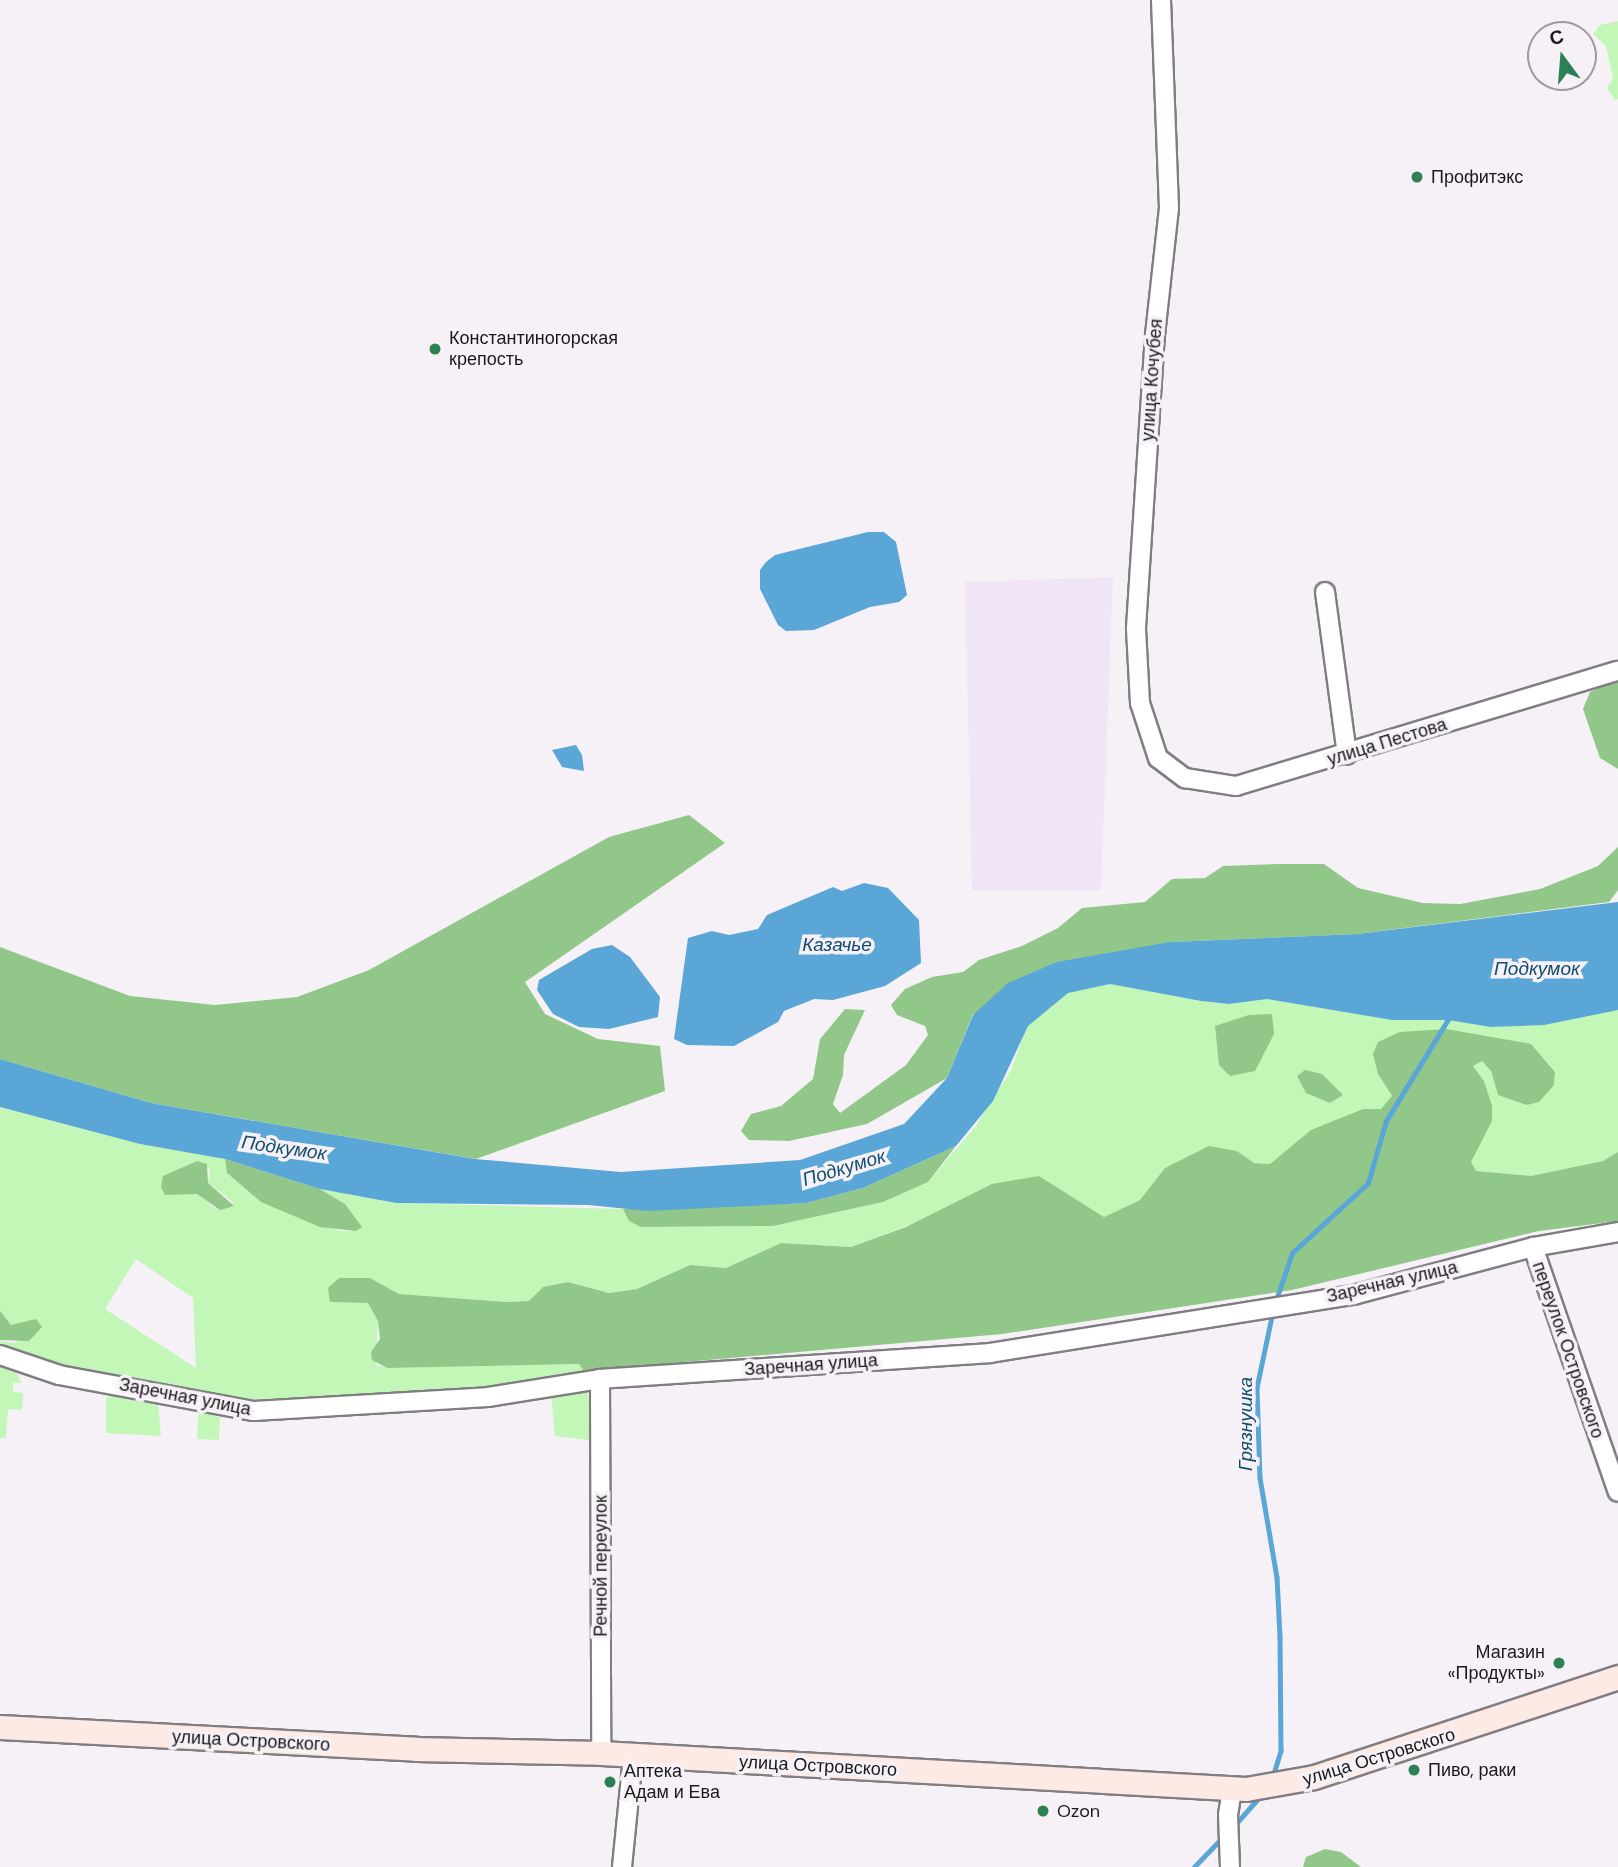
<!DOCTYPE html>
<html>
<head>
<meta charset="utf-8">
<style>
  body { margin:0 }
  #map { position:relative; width:1618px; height:1867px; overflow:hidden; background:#f6f1f7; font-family:"DM Sans",sans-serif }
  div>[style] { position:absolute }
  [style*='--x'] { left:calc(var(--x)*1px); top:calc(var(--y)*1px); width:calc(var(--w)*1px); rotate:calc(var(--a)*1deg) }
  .industrial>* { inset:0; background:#f1e4f7 }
  .green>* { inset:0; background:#c2f7b8 }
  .forest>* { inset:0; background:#91c788 }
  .water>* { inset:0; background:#5aa6d6 }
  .stream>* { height:4.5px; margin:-2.25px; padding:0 2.25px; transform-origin:2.25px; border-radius:2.25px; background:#5aa6d6 }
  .roads { filter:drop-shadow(2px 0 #817e83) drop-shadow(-2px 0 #817e83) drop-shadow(0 2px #817e83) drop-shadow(0 -2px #817e83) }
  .street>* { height:18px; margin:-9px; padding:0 9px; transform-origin:9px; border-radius:9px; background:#fff }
  .secondary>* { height:23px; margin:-11.5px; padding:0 11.5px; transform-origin:11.5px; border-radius:11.5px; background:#feeae4 }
  .dots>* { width:19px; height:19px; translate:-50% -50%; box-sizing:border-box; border:4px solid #f6f1f7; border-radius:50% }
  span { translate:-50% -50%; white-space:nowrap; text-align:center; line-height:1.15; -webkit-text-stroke:7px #f6f1f7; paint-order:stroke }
  .poi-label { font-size:18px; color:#1a191b }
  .left { translate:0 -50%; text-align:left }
  .right { translate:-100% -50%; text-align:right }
  .street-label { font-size:18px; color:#1a191b }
  .water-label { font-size:19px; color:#114d6e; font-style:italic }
  .north { position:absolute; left:1527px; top:21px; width:70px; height:70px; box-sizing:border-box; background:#f6f1f7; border:2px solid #9e9b9f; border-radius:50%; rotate:344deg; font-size:19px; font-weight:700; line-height:28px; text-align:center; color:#1a191b }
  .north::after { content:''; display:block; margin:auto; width:24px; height:32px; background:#2b8054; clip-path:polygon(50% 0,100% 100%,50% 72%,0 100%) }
</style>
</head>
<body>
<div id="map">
  <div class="industrial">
    <i style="clip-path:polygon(1113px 577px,1101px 890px,972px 890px,965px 582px)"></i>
  </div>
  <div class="green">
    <i style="clip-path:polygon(1618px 21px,1618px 99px,1615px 100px,1607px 88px,1613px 78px,1606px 46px,1593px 34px,1600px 25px)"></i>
    <i style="clip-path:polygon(evenodd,1110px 984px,1201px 1001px,1229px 1004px,1267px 999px,1392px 1020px,1448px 1020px,1491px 1027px,1618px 1010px,1618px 1152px,1603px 1161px,1531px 1176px,1476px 1171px,1470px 1163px,1492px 1121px,1484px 1081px,1473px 1066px,1482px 1061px,1491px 1071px,1498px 1095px,1554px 1085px,1555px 1072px,1531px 1044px,1378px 1074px,1392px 1097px,1381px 1110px,1363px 1109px,1312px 1130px,1270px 1164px,1254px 1163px,1237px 1151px,1165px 1168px,1140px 1200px,1104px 1217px,1039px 1176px,851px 1247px,781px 1243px,726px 1268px,690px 1265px,637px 1289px,609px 1293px,568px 1282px,543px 1287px,529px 1301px,506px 1302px,399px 1294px,370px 1278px,330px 1302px,368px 1303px,378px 1321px,376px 1365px,387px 1368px,579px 1364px,584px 1371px,485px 1389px,414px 1395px,219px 1400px,137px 1378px,80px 1374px,0 1350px,0 1341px,16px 1343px,31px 1321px,11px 1325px,0 1311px,0 1107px,140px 1144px,225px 1159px,227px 1173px,261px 1202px,340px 1231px,356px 1231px,345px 1204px,320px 1189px,396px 1203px,623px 1209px,629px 1221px,642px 1227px,773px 1226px,883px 1202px,928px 1182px,975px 1127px,1011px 1070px,1027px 1026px,1068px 993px,1110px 984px,1305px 1070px,1343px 1095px,1330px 1103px,1306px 1093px,1297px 1076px,1305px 1070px,1110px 984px,197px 1161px,210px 1169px,208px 1183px,233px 1202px,216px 1209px,197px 1194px,188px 1165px,197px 1161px,1110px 984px,136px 1259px,193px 1298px,196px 1368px,105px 1309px,136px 1259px)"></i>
    <i style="clip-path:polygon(0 1360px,15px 1370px,22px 1383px,13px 1383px,13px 1392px,23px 1393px,22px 1410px,8px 1409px,6px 1438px,0 1438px)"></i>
    <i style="clip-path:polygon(583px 1388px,591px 1399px,594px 1436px,589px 1440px,555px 1436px,551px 1394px)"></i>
    <i style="clip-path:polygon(119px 1393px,158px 1403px,161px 1436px,106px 1433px,106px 1398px)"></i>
    <i style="clip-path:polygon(206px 1412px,220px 1418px,219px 1440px,197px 1439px,198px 1415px)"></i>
  </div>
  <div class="forest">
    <i style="clip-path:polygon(1618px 680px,1618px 769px,1600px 758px,1583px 709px,1590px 692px)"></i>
    <i style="clip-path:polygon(689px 815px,725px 843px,525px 982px,545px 1014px,598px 1039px,660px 1046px,665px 1091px,476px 1159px,151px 1103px,0 1059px,0 947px,130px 996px,215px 1005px,297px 997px,369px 970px,609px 837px)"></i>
    <i style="clip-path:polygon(1618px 847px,1618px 890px,1609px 902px,1357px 934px,1170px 942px,973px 1014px,947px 1078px,867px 1124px,789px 1141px,749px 1140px,741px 1131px,751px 1114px,781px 1106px,813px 1079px,820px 1039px,845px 1009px,865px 1010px,844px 1055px,843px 1075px,833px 1104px,840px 1113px,906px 1065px,928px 1035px,925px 1026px,897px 1015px,891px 1005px,905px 989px,932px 977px,963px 972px,979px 960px,1022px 946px,1058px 928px,1082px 908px,1145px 902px,1172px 879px,1205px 878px,1223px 866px,1280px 864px,1324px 864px,1358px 888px,1423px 903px,1460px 904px,1540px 889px,1598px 866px)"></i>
    <i style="clip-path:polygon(1272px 1014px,1274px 1034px,1255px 1071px,1230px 1076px,1219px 1065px,1215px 1026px,1249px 1015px)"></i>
    <i style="clip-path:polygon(1446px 1029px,1531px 1044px,1555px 1072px,1554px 1085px,1539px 1102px,1527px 1105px,1498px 1095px,1491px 1071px,1482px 1061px,1473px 1066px,1484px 1081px,1492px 1106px,1492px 1121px,1471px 1162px,1476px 1171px,1531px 1176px,1603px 1161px,1618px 1152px,1618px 1221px,1539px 1231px,1292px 1290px,1002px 1334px,584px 1371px,579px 1364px,387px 1368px,372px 1360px,371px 1352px,380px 1339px,378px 1321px,368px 1303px,330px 1302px,328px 1288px,339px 1278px,370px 1278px,399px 1294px,506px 1302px,529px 1301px,543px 1287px,568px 1282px,609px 1293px,637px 1289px,690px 1265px,726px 1268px,781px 1243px,851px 1247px,906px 1227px,992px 1184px,1039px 1176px,1104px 1217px,1140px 1200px,1165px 1168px,1209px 1146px,1237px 1151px,1254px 1163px,1270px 1164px,1311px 1130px,1363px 1109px,1381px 1109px,1392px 1096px,1378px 1074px,1373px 1054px,1378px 1042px,1400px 1032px)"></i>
    <i style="clip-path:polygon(1305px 1070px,1322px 1074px,1343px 1095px,1330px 1103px,1306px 1093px,1297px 1076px)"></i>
    <i style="clip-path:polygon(956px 1146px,928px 1182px,883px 1202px,773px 1226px,641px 1227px,629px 1221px,623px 1209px,806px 1203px,863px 1188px)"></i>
    <i style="clip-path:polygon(225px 1159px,320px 1189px,345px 1204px,362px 1227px,356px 1231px,320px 1227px,261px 1202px,227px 1173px)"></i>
    <i style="clip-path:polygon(197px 1161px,207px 1164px,208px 1183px,234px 1206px,220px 1210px,197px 1194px,165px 1195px,161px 1187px,163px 1176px)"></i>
    <i style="clip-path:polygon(0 1311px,11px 1325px,36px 1319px,42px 1327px,29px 1341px,0 1340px)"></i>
    <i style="clip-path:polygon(1325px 1849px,1341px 1852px,1361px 1867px,1303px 1867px,1306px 1857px)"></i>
  </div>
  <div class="water">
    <i style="clip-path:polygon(868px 532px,884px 532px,896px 542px,907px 595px,899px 602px,870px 607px,814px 630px,786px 631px,778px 625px,760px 589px,760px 570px,766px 562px,775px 555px)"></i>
    <i style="clip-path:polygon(576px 745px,582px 755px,584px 771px,562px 767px,552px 750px)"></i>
    <i style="clip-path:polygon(864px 883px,888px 888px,919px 920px,921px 963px,885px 986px,833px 1000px,814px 999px,784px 1011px,778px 1022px,734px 1046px,687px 1045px,674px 1039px,688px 938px,712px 931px,729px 935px,758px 929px,767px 915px,833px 887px,842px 891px)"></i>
    <i style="clip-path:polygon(1618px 902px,1618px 1010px,1544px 1025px,1491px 1027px,1448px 1020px,1392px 1020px,1267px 999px,1229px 1004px,1201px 1001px,1110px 984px,1068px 993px,1028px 1026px,993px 1101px,956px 1146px,863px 1188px,806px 1203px,648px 1211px,588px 1205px,396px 1203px,320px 1189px,225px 1159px,140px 1144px,0 1107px,0 1059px,151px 1103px,475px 1159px,621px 1172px,800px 1160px,904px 1124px,947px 1078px,973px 1015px,1008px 983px,1057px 962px,1170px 942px,1357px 934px)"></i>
    <i style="clip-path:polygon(612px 945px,630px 957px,660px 997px,658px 1017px,609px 1029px,579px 1027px,553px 1014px,537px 990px,539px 980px,592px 949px)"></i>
  </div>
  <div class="stream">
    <i style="--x:1275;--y:1303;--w:53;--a:-71.2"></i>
    <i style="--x:1292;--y:1253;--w:103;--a:-42.6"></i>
    <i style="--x:1368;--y:1183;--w:65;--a:-73.8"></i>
    <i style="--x:1386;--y:1121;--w:123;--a:-58.6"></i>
    <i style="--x:1273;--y:1312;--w:78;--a:101.9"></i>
    <i style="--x:1257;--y:1388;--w:90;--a:88.1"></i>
    <i style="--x:1260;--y:1478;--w:100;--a:80.3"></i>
    <i style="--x:1277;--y:1577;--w:59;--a:87.1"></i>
    <i style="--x:1280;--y:1636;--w:115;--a:89.5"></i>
    <i style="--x:1281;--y:1751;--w:27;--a:107"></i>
    <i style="--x:1234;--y:1826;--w:44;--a:-48.7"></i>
    <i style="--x:1194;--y:1867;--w:42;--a:-46"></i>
  </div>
  <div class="roads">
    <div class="street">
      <i style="--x:1161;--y:0;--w:208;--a:87.8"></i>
      <i style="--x:1169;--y:208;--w:127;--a:96.3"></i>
      <i style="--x:1155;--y:334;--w:296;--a:93.7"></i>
      <i style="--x:1136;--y:629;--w:74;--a:86.9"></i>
      <i style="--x:1140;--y:703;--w:58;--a:71.9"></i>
      <i style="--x:1158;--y:758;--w:34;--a:37"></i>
      <i style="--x:1185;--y:778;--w:52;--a:8.9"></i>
      <i style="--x:1236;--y:786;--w:399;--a:-16.8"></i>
      <i style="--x:1325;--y:592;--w:164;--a:82.3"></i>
      <i style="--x:1533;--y:1247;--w:259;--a:70.9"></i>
      <i style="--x:0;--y:1355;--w:62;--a:18.7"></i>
      <i style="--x:59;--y:1375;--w:198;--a:10.5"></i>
      <i style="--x:254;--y:1411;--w:234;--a:-3.4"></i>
      <i style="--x:488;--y:1397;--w:113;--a:-9.1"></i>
      <i style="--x:600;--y:1379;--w:391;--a:-3.8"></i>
      <i style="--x:990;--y:1353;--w:368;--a:-9.1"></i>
      <i style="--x:1353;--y:1295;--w:186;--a:-14.9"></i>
      <i style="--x:1533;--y:1247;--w:86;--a:-10"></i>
      <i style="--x:600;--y:1379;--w:374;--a:89.8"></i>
      <i style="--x:622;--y:1867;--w:112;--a:-84.3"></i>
      <i style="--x:1230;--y:1867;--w:52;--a:-92.2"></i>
      <i style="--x:1228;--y:1815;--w:25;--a:-81"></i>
    </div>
    <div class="secondary">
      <i style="--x:0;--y:1727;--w:417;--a:3"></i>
      <i style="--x:416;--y:1749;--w:185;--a:1.2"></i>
      <i style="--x:601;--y:1753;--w:646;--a:3.19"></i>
      <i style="--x:1246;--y:1789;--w:69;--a:-10"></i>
      <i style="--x:1314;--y:1777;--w:320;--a:-18.2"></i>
    </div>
  </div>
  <div class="dots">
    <i style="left:1417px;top:177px;background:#2b8054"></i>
    <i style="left:435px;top:349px;background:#2b8054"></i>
    <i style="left:1559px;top:1663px;background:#2b8054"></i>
    <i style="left:1414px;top:1770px;background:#2b8054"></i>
    <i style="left:610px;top:1782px;background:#2b8054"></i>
    <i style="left:1043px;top:1811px;background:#2b8054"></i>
  </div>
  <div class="poi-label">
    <span class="left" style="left:1431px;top:177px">Профитэкс</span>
    <span class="left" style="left:449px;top:349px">Константиногорская<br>крепость</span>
    <span class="right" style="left:1545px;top:1663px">Магазин<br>«Продукты»</span>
    <span class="left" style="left:1428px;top:1770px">Пиво, раки</span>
    <span class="left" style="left:624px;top:1782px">Аптека<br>Адам и Ева</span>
    <span class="left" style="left:1057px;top:1811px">Ozon</span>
  </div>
  <div class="street-label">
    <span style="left:1152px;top:380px;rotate:-86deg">улица Кочубея</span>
    <span style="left:1387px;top:742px;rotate:-17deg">улица Пестова</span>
    <span style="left:1392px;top:1282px;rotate:-13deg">Заречная улица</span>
    <span style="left:1568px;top:1350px;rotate:71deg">переулок Островского</span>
    <span style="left:811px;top:1365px;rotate:-4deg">Заречная улица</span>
    <span style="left:185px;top:1397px;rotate:11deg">Заречная улица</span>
    <span style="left:601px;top:1566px;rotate:-90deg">Речной переулок</span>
    <span style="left:251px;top:1741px;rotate:3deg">улица Островского</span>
    <span style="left:1379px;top:1757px;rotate:-17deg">улица Островского</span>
    <span style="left:818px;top:1766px;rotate:3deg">улица Островского</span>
  </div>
  <div class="water-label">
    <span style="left:837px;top:945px">Казачье</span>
    <span style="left:1537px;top:969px">Подкумок</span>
    <span style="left:284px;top:1148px;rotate:8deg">Подкумок</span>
    <span style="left:844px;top:1168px;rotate:-17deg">Подкумок</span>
    <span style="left:1246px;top:1424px;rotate:-90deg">Грязнушка</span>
  </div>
  <div class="north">С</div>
</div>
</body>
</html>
